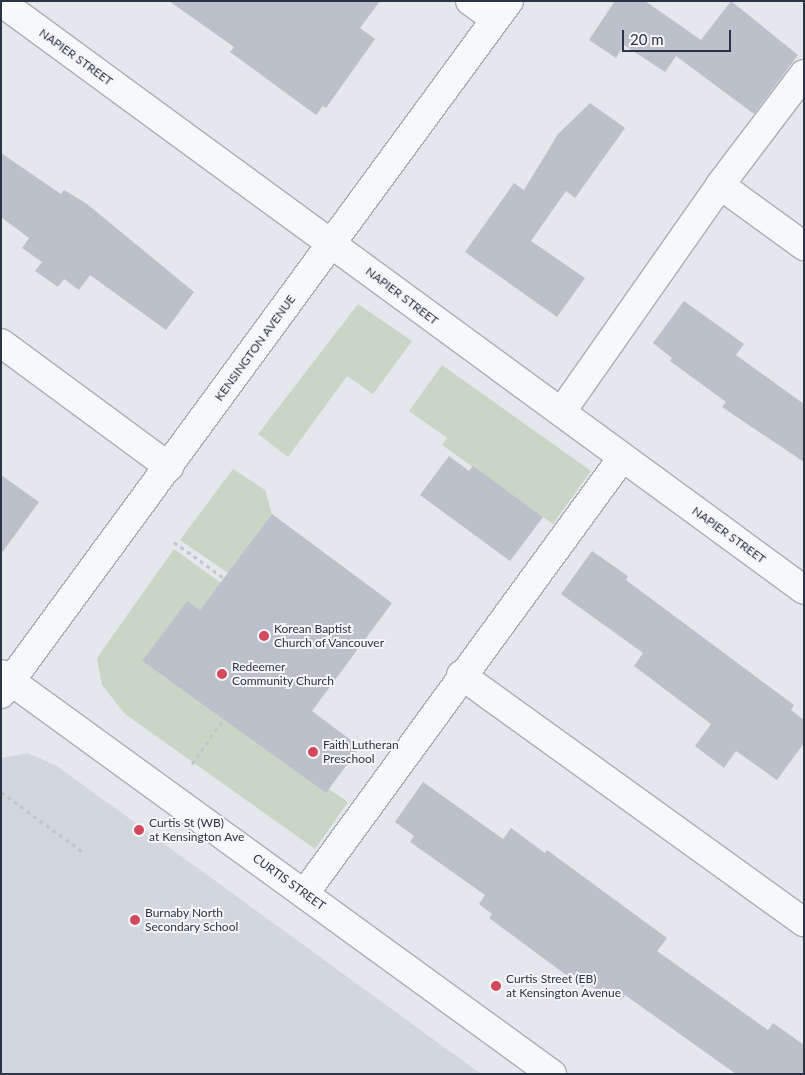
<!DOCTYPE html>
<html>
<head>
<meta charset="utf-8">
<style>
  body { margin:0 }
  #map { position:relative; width:805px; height:1075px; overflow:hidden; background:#e4e7ec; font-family:Lato,sans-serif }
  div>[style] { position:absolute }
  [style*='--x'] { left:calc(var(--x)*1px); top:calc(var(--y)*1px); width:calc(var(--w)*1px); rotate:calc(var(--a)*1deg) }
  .built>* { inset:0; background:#d2d6de }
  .green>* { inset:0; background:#c9d6c5 }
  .building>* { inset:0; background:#bbc0ca }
  .path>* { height:3px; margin-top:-1.5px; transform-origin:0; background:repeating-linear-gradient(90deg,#c2c5cb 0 4px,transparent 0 8px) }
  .roads { filter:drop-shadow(1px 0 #a9aeb7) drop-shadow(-1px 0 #a9aeb7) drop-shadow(0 1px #a9aeb7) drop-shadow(0 -1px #a9aeb7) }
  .minor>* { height:28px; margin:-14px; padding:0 14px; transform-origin:14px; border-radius:14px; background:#f7f8fa }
  .dots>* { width:14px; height:14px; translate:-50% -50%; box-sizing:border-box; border:2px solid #f4f6f9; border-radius:50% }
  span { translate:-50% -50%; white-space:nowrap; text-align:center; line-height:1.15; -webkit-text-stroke:4px #f4f6f9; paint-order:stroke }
  .street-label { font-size:12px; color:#2b3445 }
  .poi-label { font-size:12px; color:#2b3445 }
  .left { translate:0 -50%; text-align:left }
  .frame { position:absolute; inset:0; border:2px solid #2b3445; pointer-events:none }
  .scale { position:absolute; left:622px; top:30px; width:109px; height:22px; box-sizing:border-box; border:2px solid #2b3445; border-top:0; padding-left:6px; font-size:15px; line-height:18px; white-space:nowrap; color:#2b3445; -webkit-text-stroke:4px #f4f6f9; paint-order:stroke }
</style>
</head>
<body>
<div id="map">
  <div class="built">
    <i style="clip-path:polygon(28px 753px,57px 766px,481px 1074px,1px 1074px,1px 758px)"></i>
  </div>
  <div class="green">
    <i style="clip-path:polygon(358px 304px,412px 341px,373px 394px,347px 376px,288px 457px,258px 434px)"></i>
    <i style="clip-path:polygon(442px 365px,591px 471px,553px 524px,442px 445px,447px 438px,409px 411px)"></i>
    <i style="clip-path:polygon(233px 469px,265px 490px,272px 514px,228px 573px,180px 540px)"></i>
    <i style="clip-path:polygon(174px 549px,221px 583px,200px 610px,187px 601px,142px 661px,326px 793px,329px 789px,348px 802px,315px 849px,125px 714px,102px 685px,97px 658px)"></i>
  </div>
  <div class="building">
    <i style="clip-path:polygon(169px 1px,380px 1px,360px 28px,375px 39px,326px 108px,323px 106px,316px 115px,230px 52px,234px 47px)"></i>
    <i style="clip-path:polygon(615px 1px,645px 1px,701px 40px,731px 1px,798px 55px,754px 114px,676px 56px,665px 72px,624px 45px,616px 58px,589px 40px)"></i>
    <i style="clip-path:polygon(590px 103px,625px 128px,575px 198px,566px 191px,531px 241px,585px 278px,557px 317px,465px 252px,514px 183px,524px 190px,558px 134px)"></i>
    <i style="clip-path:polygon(1px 153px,61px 194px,64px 190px,87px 204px,194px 292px,166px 330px,90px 275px,79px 290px,64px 279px,58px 287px,35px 271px,42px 262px,22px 248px,29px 238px,1px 217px)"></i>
    <i style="clip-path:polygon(684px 301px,744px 344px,736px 355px,804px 404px,804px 462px,722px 407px,726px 402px,670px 361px,672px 358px,653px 343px)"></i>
    <i style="clip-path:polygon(449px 456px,469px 471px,473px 466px,543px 517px,510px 561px,420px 495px)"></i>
    <i style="clip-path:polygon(1px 475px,39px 502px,1px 554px)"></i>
    <i style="clip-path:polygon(272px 514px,392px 603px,312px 711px,360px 747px,326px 793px,142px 661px,187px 601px,200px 610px)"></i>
    <i style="clip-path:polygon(592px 551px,628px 576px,626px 580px,794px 705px,791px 710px,804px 720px,804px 743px,777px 780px,736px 751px,724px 768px,695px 746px,711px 724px,634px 666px,643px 653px,561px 594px)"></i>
    <i style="clip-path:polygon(423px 782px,503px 839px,511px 828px,545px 853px,547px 850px,667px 938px,657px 951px,768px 1030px,773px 1023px,804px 1045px,804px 1074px,736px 1074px,625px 995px,621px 1000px,603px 987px,599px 992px,588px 984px,585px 989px,489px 918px,492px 914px,479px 904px,485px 895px,410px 842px,414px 836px,395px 822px)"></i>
  </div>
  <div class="path">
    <i style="--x:174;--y:542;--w:62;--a:35.8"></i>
    <i style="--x:192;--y:764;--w:57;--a:-54.9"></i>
    <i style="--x:1;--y:792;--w:100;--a:36.1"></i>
  </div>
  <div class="roads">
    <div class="minor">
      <i style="--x:470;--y:1;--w:31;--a:36"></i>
      <i style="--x:1;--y:2;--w:995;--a:36.21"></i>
      <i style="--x:720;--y:185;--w:104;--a:36"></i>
      <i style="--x:1;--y:343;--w:209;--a:36.4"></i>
      <i style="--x:562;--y:411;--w:276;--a:-55"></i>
      <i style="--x:720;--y:185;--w:139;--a:-52.9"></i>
      <i style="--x:1;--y:674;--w:681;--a:35.98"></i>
      <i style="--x:461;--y:675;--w:423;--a:35.8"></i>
      <i style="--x:1;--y:694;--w:859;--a:-53.76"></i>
      <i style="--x:305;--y:893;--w:538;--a:-53.92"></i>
    </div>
  </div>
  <div class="dots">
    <i style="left:264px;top:636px;background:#d1495b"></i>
    <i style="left:222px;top:674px;background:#d1495b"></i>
    <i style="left:313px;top:752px;background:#d1495b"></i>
    <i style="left:139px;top:830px;background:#d1495b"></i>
    <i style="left:135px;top:920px;background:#d1495b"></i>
    <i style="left:496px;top:986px;background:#d1495b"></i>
  </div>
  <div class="street-label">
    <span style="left:76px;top:57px;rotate:36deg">NAPIER STREET</span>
    <span style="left:402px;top:296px;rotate:37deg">NAPIER STREET</span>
    <span style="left:255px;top:348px;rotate:-54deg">KENSINGTON AVENUE</span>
    <span style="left:729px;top:535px;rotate:36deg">NAPIER STREET</span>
    <span style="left:289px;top:882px;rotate:36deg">CURTIS STREET</span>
  </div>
  <div class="poi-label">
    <span class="left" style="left:274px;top:636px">Korean Baptist<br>Church of Vancouver</span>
    <span class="left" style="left:232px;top:674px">Redeemer<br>Community Church</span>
    <span class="left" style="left:323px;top:752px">Faith Lutheran<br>Preschool</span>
    <span class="left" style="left:149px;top:830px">Curtis St (WB)<br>at Kensington Ave</span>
    <span class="left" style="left:145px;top:920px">Burnaby North<br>Secondary School</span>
    <span class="left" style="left:506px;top:986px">Curtis Street (EB)<br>at Kensington Avenue</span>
  </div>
  <div class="frame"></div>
  <div class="scale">20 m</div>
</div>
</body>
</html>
